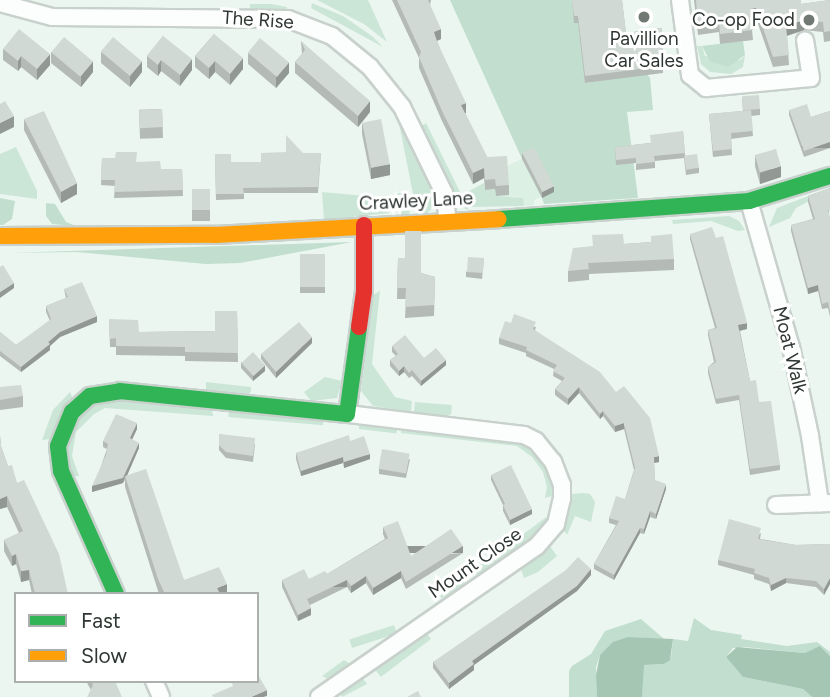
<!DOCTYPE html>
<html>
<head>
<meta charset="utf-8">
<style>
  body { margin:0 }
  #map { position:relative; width:830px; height:697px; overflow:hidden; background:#ebf6f0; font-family:Figtree,sans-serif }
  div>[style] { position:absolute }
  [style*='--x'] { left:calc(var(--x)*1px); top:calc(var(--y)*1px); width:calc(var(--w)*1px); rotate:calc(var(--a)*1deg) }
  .built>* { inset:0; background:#dcf0e4 }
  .green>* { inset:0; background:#cbe6d7; transform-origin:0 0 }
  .forest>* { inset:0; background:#c1dece }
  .water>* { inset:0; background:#a4c6b2 }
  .roads { filter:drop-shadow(2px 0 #c8d1cc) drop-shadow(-2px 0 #c8d1cc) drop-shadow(0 2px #c8d1cc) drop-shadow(0 -2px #c8d1cc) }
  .street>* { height:16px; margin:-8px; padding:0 8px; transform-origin:8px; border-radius:8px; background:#fcfefd }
  .fast>* { height:16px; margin:-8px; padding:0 8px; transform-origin:8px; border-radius:8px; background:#30b455 }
  .slow>* { height:16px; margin:-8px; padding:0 8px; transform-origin:8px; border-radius:8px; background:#ff9f0a }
  .jam>* { height:16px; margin:-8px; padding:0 8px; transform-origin:8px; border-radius:8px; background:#e5322d }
  .wall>* { inset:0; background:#b4bbb6; transform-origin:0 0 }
  .shaded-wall>* { inset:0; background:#929894; transform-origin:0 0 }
  .building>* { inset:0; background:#d1d9d4; transform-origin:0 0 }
  .dots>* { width:19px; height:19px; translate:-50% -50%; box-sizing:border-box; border:4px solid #fff; border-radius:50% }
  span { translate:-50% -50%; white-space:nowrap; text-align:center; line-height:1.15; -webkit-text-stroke:6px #fff; paint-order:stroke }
  .street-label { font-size:19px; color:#2e3631 }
  .poi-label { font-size:19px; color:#2e3631 }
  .right { translate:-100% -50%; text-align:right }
  .legend { position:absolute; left:14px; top:592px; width:245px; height:91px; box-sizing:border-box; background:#fff; border:2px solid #abafad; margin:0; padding:9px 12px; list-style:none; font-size:21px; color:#2e3631 }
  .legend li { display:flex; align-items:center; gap:14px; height:35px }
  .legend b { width:35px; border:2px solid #abafad }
</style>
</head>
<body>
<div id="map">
  <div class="built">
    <i style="clip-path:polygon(534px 153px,554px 192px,534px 200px,534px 205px,524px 206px,522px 198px,496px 196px,493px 167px,507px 166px)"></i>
  </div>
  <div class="green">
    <i style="clip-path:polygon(317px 0,368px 0,387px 42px,364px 24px)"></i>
    <i style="clip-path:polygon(312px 3px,343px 16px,372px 36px,383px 47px,311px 8px)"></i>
    <i style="clip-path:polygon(250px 4px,271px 4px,287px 7px,286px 13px,250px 11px)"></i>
    <i style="clip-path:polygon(697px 46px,702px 46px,705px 56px,740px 60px,745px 55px,743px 67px,731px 74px,710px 72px,701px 64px)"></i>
    <i style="clip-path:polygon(397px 113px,435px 189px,436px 203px,427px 214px,417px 214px)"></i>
    <i style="clip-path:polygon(426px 123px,469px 210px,463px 208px,455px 198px,420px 127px)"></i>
    <i style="clip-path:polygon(16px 147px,37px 191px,37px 199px,0 194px,0 154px)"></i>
    <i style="clip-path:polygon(484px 183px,485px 190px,495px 189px,496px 196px,523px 198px,524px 206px,472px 207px,465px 193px)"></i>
    <i style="clip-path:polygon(322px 192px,377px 197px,387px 195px,389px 213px,324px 220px)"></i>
    <i style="left:405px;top:192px;width:22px;height:9px;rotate:77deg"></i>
    <i style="clip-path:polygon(816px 193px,817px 197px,796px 208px,790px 218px,769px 227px,777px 208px)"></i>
    <i style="clip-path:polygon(729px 216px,739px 221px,745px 230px,738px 231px,711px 221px,673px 224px,672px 220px)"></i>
    <i style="clip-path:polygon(380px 291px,372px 364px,395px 397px,412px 401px,411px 412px,373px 406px,361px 391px,373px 295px)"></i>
    <i style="clip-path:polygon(325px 377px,342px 381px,337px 398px,311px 401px,304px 392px)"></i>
    <i style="clip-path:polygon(206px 382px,251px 387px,251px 391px,249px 395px,206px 391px)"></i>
    <i style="clip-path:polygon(70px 392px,73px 399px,52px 439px,42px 440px,53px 410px)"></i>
    <i style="clip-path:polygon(101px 399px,211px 406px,213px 416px,105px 408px,94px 414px,76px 432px,72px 456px,79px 476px,74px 476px,65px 454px,75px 420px)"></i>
    <i style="clip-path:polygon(415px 402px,452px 405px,451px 414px,447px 416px,414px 412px)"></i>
    <i style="left:229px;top:409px;width:95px;height:8px;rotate:5deg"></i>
    <i style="left:360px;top:420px;width:38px;height:9px;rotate:7deg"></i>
    <i style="clip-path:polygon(402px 425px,508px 435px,536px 449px,552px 470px,556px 495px,545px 498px,547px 487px,543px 472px,532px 457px,517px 446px,401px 433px)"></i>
    <i style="clip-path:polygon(583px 493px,590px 494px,595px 502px,591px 522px,575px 516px,567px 535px,563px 529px,571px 494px)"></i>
    <i style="clip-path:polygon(552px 513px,549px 523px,533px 540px,480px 577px,477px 575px,474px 570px)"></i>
    <i style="clip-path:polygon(549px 545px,557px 556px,538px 572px,524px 578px,520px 566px)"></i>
    <i style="left:462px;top:578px;width:10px;height:35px;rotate:66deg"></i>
    <i style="left:394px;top:625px;width:9px;height:47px;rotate:72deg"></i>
    <i style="left:425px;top:631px;width:10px;height:63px;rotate:53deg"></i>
    <i style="clip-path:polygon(344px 660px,352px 665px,330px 680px,322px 676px)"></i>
    <i style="clip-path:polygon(361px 676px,367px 684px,342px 697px,338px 691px)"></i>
  </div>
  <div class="forest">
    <i style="clip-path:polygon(450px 0,572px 0,575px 23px,578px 23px,586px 83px,647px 74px,650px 78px,653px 110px,627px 112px,638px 198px,544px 204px,542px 198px,553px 192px,534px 153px,522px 159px)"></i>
    <i style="clip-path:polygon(743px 41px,745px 55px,728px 67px,710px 61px,702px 46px)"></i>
    <i style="clip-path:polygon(0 198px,15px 201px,12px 219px,3px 225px,0 225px)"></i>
    <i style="clip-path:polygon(46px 203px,55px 204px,66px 222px,76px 226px,52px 224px,46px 216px)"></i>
    <i style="clip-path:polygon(352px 242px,240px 263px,206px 264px,77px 252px,8px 253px)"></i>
    <i style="clip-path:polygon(694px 618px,711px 630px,742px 635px,741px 639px,787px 646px,817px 642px,830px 652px,830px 656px,821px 647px,805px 653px,745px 647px,733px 648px,726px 657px,743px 677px,803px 689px,812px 697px,642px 697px,643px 665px,664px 664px,671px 657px,673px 639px,688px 641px)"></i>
    <i style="clip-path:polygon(641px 619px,664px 639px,628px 637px,600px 655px,596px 667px,597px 697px,569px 697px,569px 671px,572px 666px,591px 654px,605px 631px)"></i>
  </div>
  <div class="water">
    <i style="clip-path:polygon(628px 637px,673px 639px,670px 660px,664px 664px,644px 665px,642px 697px,597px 697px,596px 675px,600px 655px,613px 642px)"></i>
    <i style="clip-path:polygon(820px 646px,830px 656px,830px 697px,812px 697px,803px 689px,743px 677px,726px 657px,737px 647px,805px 653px)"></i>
  </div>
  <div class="roads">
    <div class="street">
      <i style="--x:680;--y:0;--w:76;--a:82.4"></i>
      <i style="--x:690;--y:75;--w:21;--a:39"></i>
      <i style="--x:706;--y:88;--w:105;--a:-5.4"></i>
      <i style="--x:811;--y:78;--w:38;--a:-99"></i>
      <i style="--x:0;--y:3;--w:54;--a:15.1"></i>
      <i style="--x:52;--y:17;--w:236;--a:0.5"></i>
      <i style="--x:288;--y:19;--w:47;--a:21.1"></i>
      <i style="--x:332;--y:36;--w:49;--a:39.2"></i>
      <i style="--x:370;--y:67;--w:51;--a:51.3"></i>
      <i style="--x:402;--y:107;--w:96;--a:64"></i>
      <i style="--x:444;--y:193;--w:29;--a:82"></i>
      <i style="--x:749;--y:201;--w:152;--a:74"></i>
      <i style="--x:791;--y:347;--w:91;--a:77.9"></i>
      <i style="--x:810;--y:436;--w:68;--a:81.5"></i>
      <i style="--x:776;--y:505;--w:54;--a:-2.1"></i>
      <i style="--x:154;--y:681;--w:17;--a:66"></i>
      <i style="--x:319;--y:697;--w:265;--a:-34.7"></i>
      <i style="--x:537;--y:546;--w:29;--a:-49"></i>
      <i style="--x:556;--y:524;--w:26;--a:-77"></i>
      <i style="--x:562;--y:499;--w:14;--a:-90"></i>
      <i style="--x:562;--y:485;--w:25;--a:-111"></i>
      <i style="--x:553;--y:462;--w:27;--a:-129"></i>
      <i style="--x:536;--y:441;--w:13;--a:-153"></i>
      <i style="--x:524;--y:435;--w:178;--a:-173.2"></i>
    </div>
    <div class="fast">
      <i style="--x:499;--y:219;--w:251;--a:-4.1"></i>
      <i style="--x:749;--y:201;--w:85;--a:-17.2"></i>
      <i style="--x:116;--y:594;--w:135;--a:-114.1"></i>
      <i style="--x:61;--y:471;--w:25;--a:-97"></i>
      <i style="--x:58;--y:446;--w:37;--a:-68"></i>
      <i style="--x:72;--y:412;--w:24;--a:-42"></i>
      <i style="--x:90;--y:396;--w:30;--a:-9"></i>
      <i style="--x:120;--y:391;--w:228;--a:5.8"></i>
      <i style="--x:347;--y:414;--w:88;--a:-82.1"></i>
    </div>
    <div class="slow">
      <i style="--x:0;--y:236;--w:215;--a:-0.3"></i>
      <i style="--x:215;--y:235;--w:284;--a:-3.2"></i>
    </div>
    <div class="jam">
      <i style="--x:359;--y:327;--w:36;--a:-82"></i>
      <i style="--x:364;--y:291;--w:66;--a:-90"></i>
    </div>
  </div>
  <div class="wall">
    <i style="clip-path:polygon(392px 0,431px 0,430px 5px,441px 39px,437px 41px,465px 113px,487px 157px,509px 185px,509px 195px,496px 196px,495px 189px,485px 190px,484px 178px,473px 184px,442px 121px,419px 68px,419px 58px)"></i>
    <i style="clip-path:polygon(572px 0,622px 0,626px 33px,662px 28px,663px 73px,585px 83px,578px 23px,574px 23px)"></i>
    <i style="clip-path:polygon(694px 0,801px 0,801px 4px,830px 0,830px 41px,824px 42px,823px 32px,804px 30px,787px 36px,789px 65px,773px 67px,756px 18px,751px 19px,753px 40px,720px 44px,719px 32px,698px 35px)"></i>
    <i style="clip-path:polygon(214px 34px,243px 69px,230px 85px,215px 72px,209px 79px,195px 67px,195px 56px)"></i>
    <i style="clip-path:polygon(163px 36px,192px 70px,180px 86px,161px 71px,158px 76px,147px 67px,147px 56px)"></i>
    <i style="clip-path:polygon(301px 41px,370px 112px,358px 127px,295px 73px,295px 62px,302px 54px)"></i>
    <i style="clip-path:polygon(3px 49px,50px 65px,37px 80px,21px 67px,18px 71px,3px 60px)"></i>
    <i style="clip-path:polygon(51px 52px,93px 72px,81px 87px,51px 63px)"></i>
    <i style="clip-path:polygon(101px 52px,142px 72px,130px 87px,101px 63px)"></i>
    <i style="clip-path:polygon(248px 53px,289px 73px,276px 88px,248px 64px)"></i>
    <i style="clip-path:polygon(742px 97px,760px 109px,760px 115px,751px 116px,753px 136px,731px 139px,732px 155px,713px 157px,709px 114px,743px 111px)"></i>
    <i style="left:162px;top:109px;width:29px;height:23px;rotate:88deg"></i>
    <i style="clip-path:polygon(789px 110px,811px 117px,830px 111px,830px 148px,804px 157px,789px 115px)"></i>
    <i style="clip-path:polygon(24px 119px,77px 194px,61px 203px,24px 130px)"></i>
    <i style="clip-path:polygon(362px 123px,390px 175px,371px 179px,362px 134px)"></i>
    <i style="clip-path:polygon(683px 131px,685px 155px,699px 168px,699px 173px,686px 175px,684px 158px,655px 161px,655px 168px,636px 170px,636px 163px,616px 165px,615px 147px,650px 143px)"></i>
    <i style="clip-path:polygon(303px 153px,321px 153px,318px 193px,244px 193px,244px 199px,216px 200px,215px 154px,231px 162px,261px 162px)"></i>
    <i style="clip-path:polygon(522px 153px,554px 192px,542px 198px,522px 159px)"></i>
    <i style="clip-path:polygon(755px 155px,781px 177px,760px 184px,755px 166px)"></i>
    <i style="clip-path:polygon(102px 158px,137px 162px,161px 169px,182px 169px,183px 196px,114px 198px,115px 186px,101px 185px)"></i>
    <i style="clip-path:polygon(830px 188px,829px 215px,830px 317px,828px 308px,822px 309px,818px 291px,808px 294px,791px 231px,791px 225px,813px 219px,808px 202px,808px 196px)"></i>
    <i style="left:192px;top:189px;width:18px;height:32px"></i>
    <i style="clip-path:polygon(690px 234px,747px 329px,740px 331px,750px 381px,759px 402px,780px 465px,780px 470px,750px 475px,739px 400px,716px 404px,708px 373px,708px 367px,714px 362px,708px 335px,708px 330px,715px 328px,690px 239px)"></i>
    <i style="clip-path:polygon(651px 242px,674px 259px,674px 270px,589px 274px,589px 280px,568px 282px,568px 271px,624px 244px)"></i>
    <i style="left:300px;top:254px;width:25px;height:39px"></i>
    <i style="clip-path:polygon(398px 258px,421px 273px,435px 277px,434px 316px,405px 318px,406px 299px,397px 299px)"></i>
    <i style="clip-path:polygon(484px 258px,482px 279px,466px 277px,466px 272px)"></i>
    <i style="clip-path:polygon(64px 289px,97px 322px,60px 337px,50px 346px,50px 350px,21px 372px,0 356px,0 332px,16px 345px,50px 321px,46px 312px,46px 306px,66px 298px)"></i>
    <i style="clip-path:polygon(237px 311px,238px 362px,185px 361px,185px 356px,116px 355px,116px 347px,110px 347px,109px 319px,139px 332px,215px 331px)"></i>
    <i style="clip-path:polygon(511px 323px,536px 327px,535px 330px,659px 462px,654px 463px,655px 480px,666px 489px,656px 519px,650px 517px,644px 534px,640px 533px,614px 580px,594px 569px,594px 564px,616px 525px,609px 523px,609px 518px,625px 499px,634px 470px,624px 429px,615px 432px,603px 416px,600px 419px,579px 393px,568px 405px,555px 395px,555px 389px,562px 381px,553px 376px,554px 369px,526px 356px,526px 353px,499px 344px,499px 338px)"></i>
    <i style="clip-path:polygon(312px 343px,276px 378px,261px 359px,261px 354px)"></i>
    <i style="clip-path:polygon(392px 346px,424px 358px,446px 365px,421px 386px,412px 376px,409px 378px,404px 372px,399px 376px,390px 366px,390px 360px,396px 356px,392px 352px)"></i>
    <i style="clip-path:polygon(241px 362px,265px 371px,253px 381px,241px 368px)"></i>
    <i style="clip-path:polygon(0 387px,23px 396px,23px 407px,0 410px)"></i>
    <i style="clip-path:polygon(137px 429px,132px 439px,139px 448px,127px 475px,184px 580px,227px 594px,159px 594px,125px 487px,125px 480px,123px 483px,92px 492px,107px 449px,103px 447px,103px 441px)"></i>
    <i style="clip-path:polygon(219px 434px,255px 444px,253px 462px,226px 458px,219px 450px)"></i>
    <i style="clip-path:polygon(0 435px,1px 446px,8px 466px,17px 483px,68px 594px,32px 594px,29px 580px,21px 582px,16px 564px,12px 566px,4px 551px,4px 540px,19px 533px,7px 507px,0 509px)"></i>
    <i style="clip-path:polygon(350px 441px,370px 459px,344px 468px,343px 463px,301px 476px,296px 459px,296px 453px)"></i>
    <i style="clip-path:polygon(410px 459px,406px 478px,379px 474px,379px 469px)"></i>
    <i style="clip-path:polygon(491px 475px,532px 514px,510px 525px,503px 511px,503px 505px,491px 480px)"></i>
    <i style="clip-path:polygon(383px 527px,411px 556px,463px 553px,406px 589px,401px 578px,373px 595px,366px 583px,351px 593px,347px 587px,310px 605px,311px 615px,298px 621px,282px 587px,282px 580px,309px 579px,327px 574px,385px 539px,383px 534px)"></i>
    <i style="clip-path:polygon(761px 533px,760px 539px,796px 545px,830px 544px,830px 584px,824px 595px,816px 587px,786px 583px,771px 591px,769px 584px,754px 579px,754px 575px,718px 565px,718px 560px)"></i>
    <i style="clip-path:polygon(591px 575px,577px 591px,474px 665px,474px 670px,449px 689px,433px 668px,433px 662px)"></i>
    <i style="clip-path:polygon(86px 681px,115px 681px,91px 690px)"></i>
  </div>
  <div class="shaded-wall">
    <i style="clip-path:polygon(756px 8px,756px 18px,750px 19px,750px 9px)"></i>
    <i style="clip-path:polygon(804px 20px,804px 30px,786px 36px,786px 26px)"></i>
    <i style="clip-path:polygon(441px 29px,441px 39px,434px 42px,434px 32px)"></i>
    <i style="clip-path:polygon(50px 54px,50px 65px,37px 80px,37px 69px)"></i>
    <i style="clip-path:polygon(21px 56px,21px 67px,18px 71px,18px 61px)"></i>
    <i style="clip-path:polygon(243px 58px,243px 69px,230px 85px,230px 74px)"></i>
    <i style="clip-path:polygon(192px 59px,192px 70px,180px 86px,180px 75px)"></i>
    <i style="clip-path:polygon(161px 60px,161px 71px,158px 76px,158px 65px)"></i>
    <i style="clip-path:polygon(93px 61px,93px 72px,81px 87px,81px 76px)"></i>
    <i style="clip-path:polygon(142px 61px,142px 72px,130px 87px,130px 76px)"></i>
    <i style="clip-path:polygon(215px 61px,215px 72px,209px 79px,209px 68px)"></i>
    <i style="clip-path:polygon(289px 62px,289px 73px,276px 88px,276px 77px)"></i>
    <i style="clip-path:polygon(370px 101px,370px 112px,358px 127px,358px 116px)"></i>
    <i style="clip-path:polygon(466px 103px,466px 113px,461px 116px,461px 105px)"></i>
    <i style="clip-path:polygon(14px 116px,14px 127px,0 134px,0 123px)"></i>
    <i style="left:830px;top:142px;width:6px;height:28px;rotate:90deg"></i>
    <i style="clip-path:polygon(390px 164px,390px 175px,371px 179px,371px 168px)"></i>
    <i style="clip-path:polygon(781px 166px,781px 177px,760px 184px,760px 173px)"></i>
    <i style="clip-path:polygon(484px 168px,484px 178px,473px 184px,473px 173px)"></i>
    <i style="clip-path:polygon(77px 183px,77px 194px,61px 203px,61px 192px)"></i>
    <i style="clip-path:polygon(554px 186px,554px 192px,542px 198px,542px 192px)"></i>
    <i style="clip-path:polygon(14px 283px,14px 288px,0 298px,0 292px)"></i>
    <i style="clip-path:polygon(818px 285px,818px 291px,808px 294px,808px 288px)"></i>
    <i style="clip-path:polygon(97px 316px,97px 322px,60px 337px,50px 346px,50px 350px,21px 372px,21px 367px,60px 332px)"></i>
    <i style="clip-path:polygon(747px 323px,747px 329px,738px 331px,738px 325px)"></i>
    <i style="clip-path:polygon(312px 337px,312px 343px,276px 378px,276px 372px)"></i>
    <i style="clip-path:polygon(446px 360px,446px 365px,421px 386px,421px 381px)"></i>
    <i style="clip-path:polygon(265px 365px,265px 371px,253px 381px,253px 376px)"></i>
    <i style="clip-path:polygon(404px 366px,404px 372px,399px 376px,399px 371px)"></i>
    <i style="clip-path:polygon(579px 387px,579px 393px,568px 405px,568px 399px)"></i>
    <i style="clip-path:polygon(603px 411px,603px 416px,600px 419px,600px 414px)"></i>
    <i style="clip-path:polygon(137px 423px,137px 429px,130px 444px,130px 438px)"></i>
    <i style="clip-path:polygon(624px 423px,624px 429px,615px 432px,615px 426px)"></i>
    <i style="clip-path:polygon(139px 443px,139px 448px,126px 478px,125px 476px,123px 483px,92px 492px,92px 486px)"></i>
    <i style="clip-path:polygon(370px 454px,370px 459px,344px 468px,344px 462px)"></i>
    <i style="clip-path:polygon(659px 456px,659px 462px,654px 463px,654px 457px)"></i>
    <i style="clip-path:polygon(343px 457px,343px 463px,301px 476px,301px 471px)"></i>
    <i style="clip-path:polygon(666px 484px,666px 489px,656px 519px,656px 514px)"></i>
    <i style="clip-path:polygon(7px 496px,7px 507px,0 509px,0 499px)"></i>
    <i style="clip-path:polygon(532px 509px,532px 514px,510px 525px,510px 520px)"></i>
    <i style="clip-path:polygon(650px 511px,650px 517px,644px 534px,644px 529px)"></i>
    <i style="clip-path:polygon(640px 528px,640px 533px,614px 580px,614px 575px)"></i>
    <i style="left:463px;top:546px;width:7px;height:67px;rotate:90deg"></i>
    <i style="clip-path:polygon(16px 554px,16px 564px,12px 566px,12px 556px)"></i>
    <i style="clip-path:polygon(591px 569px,591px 575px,577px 591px,474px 665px,474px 670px,449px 689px,449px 683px,472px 661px)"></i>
    <i style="clip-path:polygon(29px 570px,29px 580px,21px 582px,21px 571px)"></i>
    <i style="clip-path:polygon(401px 571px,401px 578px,373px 595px,373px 588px)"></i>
    <i style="clip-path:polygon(366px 576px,366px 583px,351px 593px,351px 586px)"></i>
    <i style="clip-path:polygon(786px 578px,786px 583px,771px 591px,771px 585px)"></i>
    <i style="clip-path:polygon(830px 578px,830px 584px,824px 595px,824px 589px)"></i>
    <i style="left:347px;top:580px;width:7px;height:44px;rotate:90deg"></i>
    <i style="clip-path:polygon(227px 584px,227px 594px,216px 594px,217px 588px)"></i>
    <i style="clip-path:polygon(311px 608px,311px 615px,298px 621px,298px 615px)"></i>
    <i style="clip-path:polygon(267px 690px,267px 696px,263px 697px,251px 697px)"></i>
  </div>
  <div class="building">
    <i style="clip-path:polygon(397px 0,428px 0,441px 29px,434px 32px,438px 44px,466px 103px,461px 105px,487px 157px,507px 156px,509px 185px,496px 186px,495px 179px,485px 180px,484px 168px,473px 173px,442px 111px,419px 57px,421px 52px)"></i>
    <i style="clip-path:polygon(572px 0,622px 0,626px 33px,662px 28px,663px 66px,585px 76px,578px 16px,574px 16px)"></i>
    <i style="clip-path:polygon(696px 0,801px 0,801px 4px,830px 0,830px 31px,824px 32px,823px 22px,804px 20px,786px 26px,789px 55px,773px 57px,756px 8px,750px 9px,753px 30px,720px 34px,719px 22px,698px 25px)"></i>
    <i style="clip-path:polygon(19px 29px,50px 54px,37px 69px,21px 56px,18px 61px,3px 49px)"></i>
    <i style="clip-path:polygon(214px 34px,243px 58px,230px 74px,215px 61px,209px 68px,195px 56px)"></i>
    <i style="clip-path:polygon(163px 36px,192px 59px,180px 75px,161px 60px,158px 65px,147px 56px)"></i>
    <i style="left:64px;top:37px;width:38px;height:20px;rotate:40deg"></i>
    <i style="left:113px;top:37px;width:38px;height:19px;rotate:40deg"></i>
    <i style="left:260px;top:38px;width:38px;height:19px;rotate:40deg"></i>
    <i style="clip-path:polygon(301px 41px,370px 101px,358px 116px,295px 62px,305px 50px)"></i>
    <i style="left:759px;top:95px;width:14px;height:17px;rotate:86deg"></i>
    <i style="clip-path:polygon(5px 101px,14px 116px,0 123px,0 104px)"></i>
    <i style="clip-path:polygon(807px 104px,811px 117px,830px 111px,830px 142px,804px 151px,789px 110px)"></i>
    <i style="left:162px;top:109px;width:18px;height:23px;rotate:87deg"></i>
    <i style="clip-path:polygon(751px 110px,753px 131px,731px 133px,732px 149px,713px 151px,709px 114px)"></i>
    <i style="clip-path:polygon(44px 111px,77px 183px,61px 192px,24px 119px)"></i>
    <i style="left:381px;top:119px;width:46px;height:19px;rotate:79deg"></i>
    <i style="clip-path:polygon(683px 131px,685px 153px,654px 156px,655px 162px,636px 164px,636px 158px,616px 160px,615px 147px,651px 143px,650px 135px)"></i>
    <i style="clip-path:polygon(286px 135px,303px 153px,321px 153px,318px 187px,243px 188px,244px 194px,216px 194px,215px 154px,231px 154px,231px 162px,261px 162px,261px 153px,286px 152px)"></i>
    <i style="left:534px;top:147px;width:44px;height:13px;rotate:63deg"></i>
    <i style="left:776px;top:149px;width:18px;height:22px;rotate:74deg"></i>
    <i style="clip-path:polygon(116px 152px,137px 152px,136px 162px,160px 161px,161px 169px,182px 169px,183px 190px,114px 192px,115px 180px,101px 180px,102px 158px,115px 158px)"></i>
    <i style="left:697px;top:154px;width:14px;height:13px;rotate:82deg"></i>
    <i style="clip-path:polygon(830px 188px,830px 209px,828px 210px,830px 217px,830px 312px,828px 302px,822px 304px,818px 285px,808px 288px,791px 225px,815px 219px,808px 196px)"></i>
    <i style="left:192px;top:189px;width:18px;height:21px"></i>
    <i style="clip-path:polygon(712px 227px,716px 238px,723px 236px,744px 311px,747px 323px,738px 325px,750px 381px,756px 380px,759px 402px,771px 401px,780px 465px,750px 469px,739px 395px,716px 399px,708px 367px,716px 362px,708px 330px,717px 328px,690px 234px)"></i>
    <i style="clip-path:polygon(405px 231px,421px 231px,421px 273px,435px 277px,434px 305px,405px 307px,406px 288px,397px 288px,398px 258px,405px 258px)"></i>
    <i style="clip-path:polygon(623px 234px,624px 244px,651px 242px,651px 236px,672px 234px,674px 259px,588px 263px,589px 269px,568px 271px,573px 248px,593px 246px,592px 235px)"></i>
    <i style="left:300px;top:254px;width:25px;height:33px"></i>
    <i style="left:468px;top:257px;width:16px;height:15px;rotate:4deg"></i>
    <i style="clip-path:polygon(3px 265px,14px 283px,0 292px,0 267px)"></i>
    <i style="clip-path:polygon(82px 282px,97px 316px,60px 332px,48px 342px,50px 344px,21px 367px,0 351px,0 332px,16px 345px,51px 319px,46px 306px,68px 297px,64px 289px)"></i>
    <i style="clip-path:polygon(215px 311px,237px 311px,238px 353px,185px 352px,185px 347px,116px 346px,116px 338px,110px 339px,109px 319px,138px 320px,139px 332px,215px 331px)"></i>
    <i style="clip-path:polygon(514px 314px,536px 322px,533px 329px,600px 372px,616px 392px,624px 386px,650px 418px,659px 456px,654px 457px,655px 480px,666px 484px,656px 514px,650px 511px,644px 529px,640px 528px,614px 575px,594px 564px,619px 521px,609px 518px,616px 496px,625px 499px,635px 468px,624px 423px,615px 426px,603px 411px,600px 414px,579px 387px,568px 399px,555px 389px,565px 378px,553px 371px,557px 365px,526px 350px,527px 347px,499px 338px,505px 321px,511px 323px)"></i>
    <i style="clip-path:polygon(299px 322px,312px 337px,276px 372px,261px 354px)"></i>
    <i style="clip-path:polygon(405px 335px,424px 358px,436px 348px,446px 360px,421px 381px,412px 370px,409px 373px,404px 366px,399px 371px,390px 360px,398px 354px,392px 346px)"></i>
    <i style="left:253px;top:352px;width:18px;height:16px;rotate:47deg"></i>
    <i style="clip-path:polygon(21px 385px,23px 396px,0 400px,0 387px)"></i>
    <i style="clip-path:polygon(116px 414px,137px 423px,130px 438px,139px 443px,123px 478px,92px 486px,106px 455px,108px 444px,103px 441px)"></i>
    <i style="clip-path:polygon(219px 434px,255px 438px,253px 456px,226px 452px,219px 445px)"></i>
    <i style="clip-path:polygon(0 435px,1px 446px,8px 466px,12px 465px,17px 483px,24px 480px,59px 554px,68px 594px,35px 594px,29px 570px,21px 571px,16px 554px,12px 556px,4px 540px,23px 531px,7px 496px,0 499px)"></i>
    <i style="clip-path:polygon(349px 435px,350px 441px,364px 436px,370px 454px,344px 462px,343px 457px,301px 471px,296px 453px)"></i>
    <i style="left:382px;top:449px;width:28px;height:20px;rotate:10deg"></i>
    <i style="clip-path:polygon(511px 465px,532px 509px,510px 520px,503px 505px,505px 504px,491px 475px)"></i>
    <i style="clip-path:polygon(146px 469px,184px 580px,219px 567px,227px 584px,217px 588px,219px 592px,216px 594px,165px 594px,158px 579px,125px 476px)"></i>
    <i style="clip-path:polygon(729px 519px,761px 528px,758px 539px,796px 545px,830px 544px,830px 578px,824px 589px,816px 581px,786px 578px,771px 585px,769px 578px,754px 573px,755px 569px,718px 560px)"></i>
    <i style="clip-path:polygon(398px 521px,411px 556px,451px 529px,463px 546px,406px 582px,401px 571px,373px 588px,366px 576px,351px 586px,347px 580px,307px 599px,311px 608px,298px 615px,282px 580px,304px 569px,309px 579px,325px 571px,327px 574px,388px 538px,383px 527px)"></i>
    <i style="clip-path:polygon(578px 557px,591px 569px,577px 586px,472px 661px,474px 664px,449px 683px,433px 662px,566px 570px)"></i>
    <i style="clip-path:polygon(257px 673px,267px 690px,251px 697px,213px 697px,212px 695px,233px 686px,231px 681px,257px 681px)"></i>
    <i style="clip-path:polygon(91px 681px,115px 681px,122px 697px,87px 697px,93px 685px)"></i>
    <i style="clip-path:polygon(418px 691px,421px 697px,407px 697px)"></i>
  </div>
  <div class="dots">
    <i style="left:644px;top:17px;background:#707974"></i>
    <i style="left:809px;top:20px;background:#707974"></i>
  </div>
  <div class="street-label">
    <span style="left:258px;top:20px;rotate:4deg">The Rise</span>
    <span style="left:416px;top:201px;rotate:-3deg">Crawley Lane</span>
    <span style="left:790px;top:350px;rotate:76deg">Moat Walk</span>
    <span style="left:475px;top:563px;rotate:-35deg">Mount Close</span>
  </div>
  <div class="poi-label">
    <span class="right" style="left:795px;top:20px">Co-op Food</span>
    <span style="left:644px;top:50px">Pavillion<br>Car Sales</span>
  </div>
  <ul class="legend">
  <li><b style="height:9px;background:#30b455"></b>Fast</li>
  <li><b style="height:9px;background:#ff9f0a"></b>Slow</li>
  </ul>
</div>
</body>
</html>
